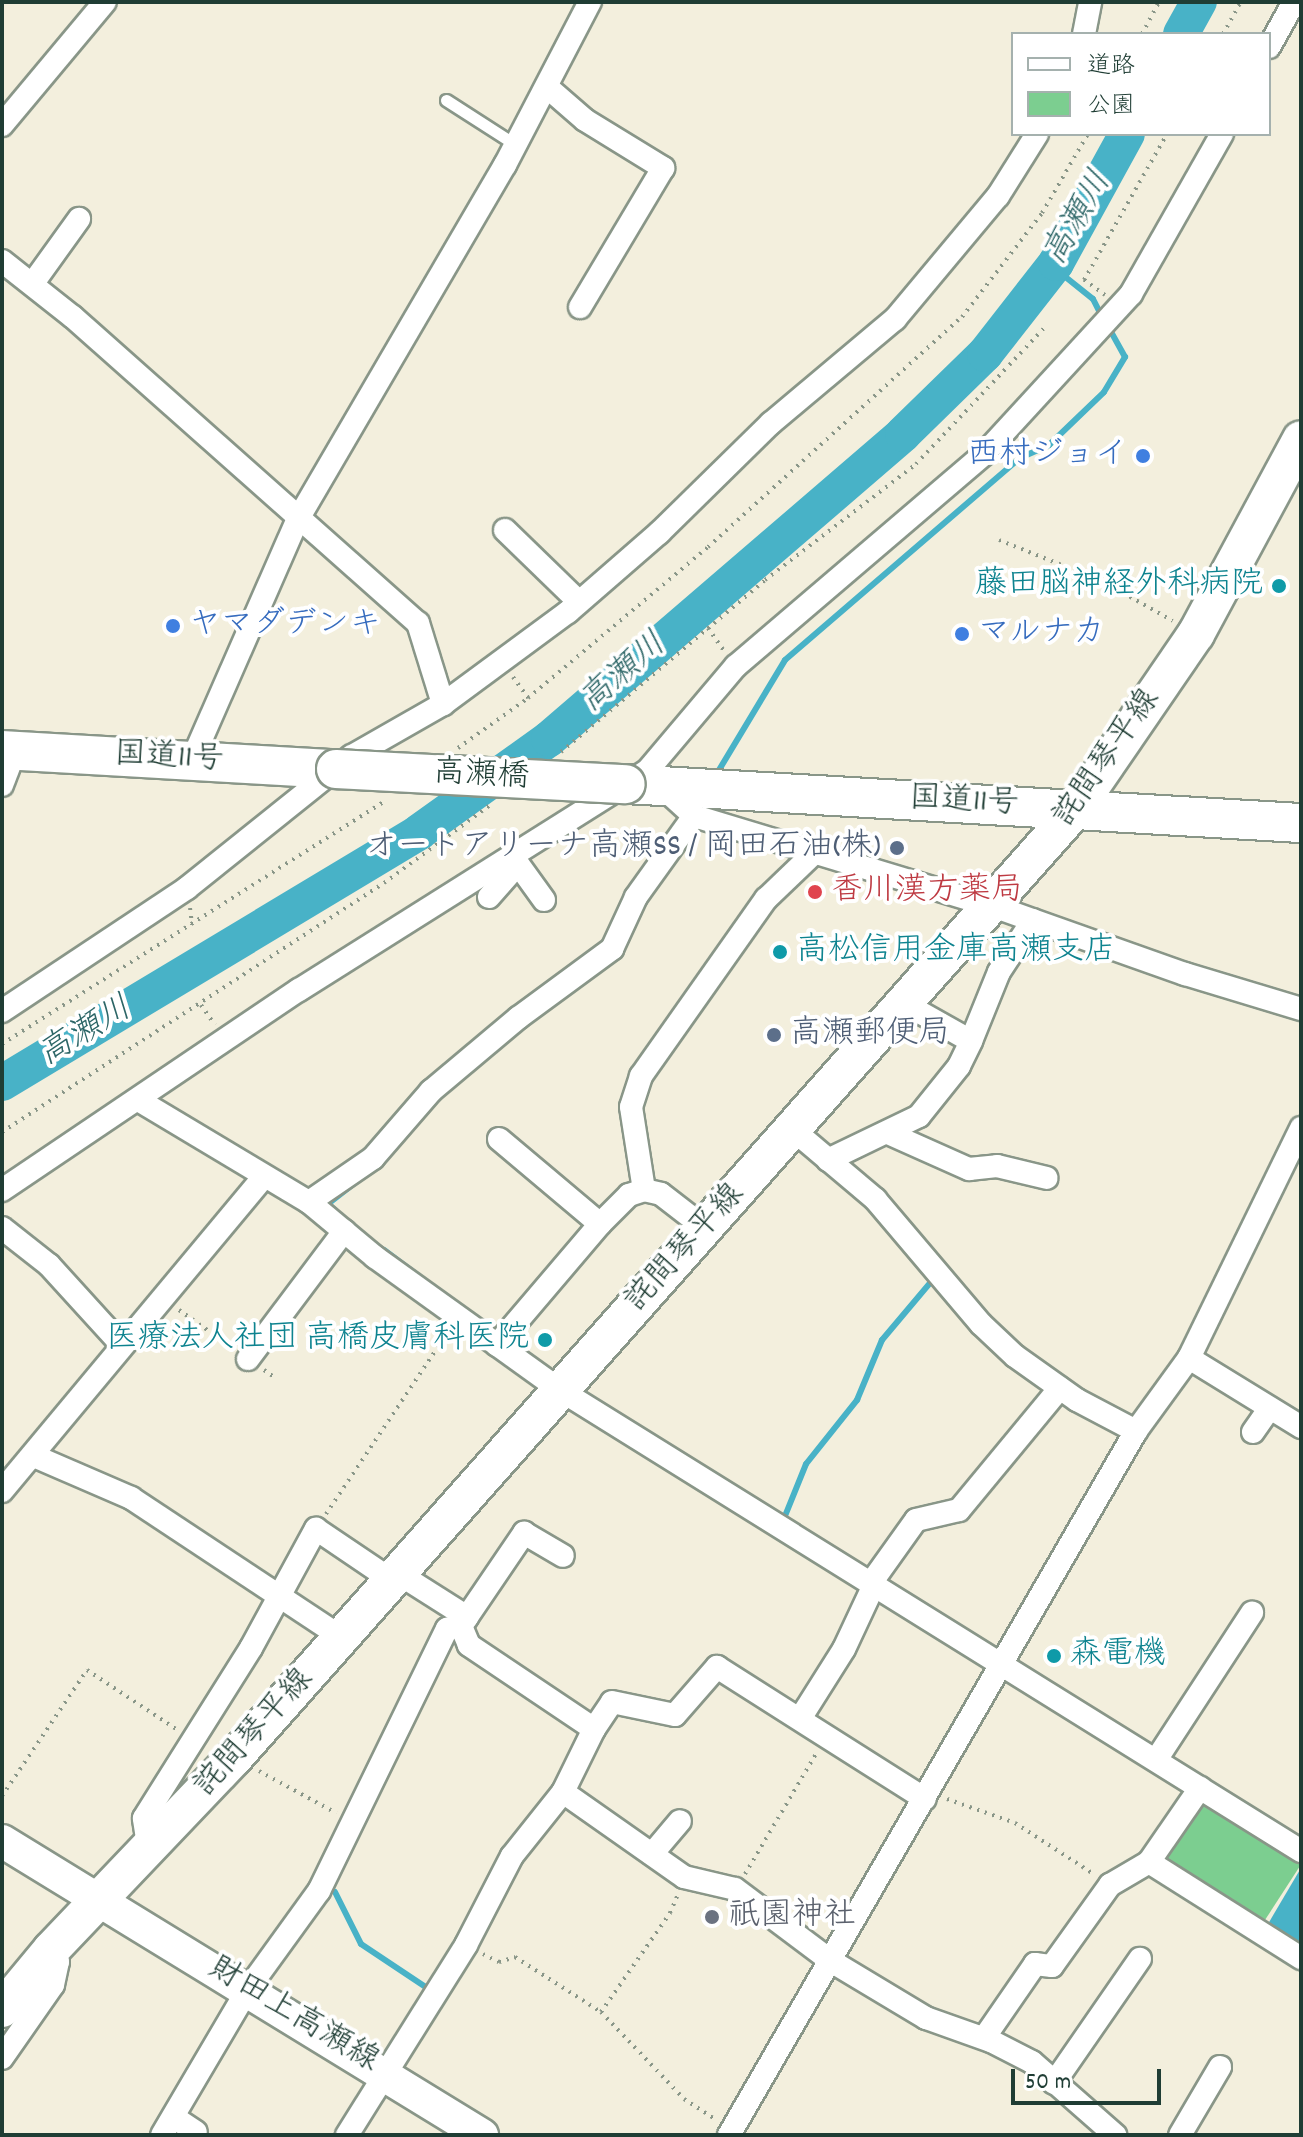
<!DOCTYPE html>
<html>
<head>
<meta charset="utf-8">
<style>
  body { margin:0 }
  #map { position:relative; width:1303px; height:2137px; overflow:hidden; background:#f3efdd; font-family:Dekko,"Klee One",sans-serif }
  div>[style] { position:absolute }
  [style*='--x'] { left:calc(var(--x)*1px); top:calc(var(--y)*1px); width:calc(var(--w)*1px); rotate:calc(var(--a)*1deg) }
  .green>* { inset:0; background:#7cce90; transform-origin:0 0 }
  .water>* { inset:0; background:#48b2c7 }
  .stream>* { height:6px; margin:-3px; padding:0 3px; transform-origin:3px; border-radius:3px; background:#48b2c7 }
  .river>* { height:36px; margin:-18px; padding:0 18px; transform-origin:18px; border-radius:18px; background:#48b2c7 }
  .path>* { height:4px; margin-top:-2px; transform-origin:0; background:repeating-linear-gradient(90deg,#899688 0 2px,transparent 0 8px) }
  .roads { filter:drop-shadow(2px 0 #899688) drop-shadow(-2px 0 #899688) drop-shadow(0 2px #899688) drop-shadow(0 -2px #899688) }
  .service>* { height:11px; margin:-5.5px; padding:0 5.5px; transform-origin:5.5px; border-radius:5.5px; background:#fff }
  .minor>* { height:22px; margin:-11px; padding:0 11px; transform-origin:11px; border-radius:11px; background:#fff }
  .secondary>* { height:32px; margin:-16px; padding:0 16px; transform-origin:16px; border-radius:16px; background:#fff }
  .primary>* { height:36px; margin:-18px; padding:0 18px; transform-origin:18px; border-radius:18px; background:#fff }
  .trunk>* { height:38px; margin:-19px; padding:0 19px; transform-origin:19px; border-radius:19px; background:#fff }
  .bridges { filter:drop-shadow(2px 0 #899688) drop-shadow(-2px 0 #899688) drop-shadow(0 2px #899688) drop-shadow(0 -2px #899688) }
  .trunk-bridge>* { height:38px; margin:-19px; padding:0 19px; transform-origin:19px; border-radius:19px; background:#fff }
  .dots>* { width:22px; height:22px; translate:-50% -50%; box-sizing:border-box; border:4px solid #fff; border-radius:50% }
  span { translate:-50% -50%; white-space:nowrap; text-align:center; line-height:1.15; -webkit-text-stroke:8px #fff; paint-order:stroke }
  .shop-label { font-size:32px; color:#366cbe }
  .right { translate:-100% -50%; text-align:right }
  .left { translate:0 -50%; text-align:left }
  .culture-label { font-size:32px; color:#0d838f }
  .street-label { font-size:32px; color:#1f3d34 }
  .service-label { font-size:32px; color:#4e5e75 }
  .health-label { font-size:32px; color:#be3a42 }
  .worship-label { font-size:32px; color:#5b616d }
  .water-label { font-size:34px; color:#2d6667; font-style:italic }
  .frame { position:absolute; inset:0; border:4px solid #1f3d34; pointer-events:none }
  .legend { position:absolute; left:1011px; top:32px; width:260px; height:104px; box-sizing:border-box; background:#fff; border:2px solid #a5b1ae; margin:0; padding:10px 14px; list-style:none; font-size:24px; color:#1f3d34 }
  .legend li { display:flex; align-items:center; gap:16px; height:40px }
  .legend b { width:40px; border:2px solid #a5b1ae }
  .scale { position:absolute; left:1011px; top:2069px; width:150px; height:36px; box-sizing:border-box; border:4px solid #1f3d34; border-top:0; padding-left:10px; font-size:24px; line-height:28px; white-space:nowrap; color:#1f3d34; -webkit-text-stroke:6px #fff; paint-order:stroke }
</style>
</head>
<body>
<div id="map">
  <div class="green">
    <i style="left:1201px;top:1800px;width:119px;height:76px;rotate:33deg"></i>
  </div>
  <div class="water">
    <i style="clip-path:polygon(1301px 1868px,1301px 1952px,1265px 1929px)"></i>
  </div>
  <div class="stream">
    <i style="--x:1053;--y:267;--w:51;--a:38.7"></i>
    <i style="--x:1093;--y:299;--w:20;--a:63"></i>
    <i style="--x:716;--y:775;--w:134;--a:-59"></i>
    <i style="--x:785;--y:660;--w:310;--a:-40.7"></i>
    <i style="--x:1020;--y:458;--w:32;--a:-24"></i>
    <i style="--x:1049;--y:445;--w:76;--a:-43.9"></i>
    <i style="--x:1104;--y:392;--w:41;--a:-59"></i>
    <i style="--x:1125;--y:357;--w:35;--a:-119"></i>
    <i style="--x:335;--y:1210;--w:9;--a:-139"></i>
    <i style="--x:328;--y:1204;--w:41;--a:-38"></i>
    <i style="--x:384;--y:1250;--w:45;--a:36.9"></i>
    <i style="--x:785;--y:1516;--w:56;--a:-68"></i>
    <i style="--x:806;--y:1464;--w:82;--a:-51.4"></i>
    <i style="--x:857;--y:1400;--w:65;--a:-67.4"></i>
    <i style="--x:882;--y:1340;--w:75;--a:-49.9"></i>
    <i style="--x:335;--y:1892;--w:58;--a:63.4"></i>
    <i style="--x:361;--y:1944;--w:79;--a:33.7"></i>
  </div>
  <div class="river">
    <i style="--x:1181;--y:34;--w:37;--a:-61"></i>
    <i style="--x:2;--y:1083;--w:487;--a:-31"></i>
    <i style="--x:419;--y:832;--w:160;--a:-35.6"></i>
    <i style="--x:549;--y:739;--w:467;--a:-40.7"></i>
    <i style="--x:903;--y:434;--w:115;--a:-44.3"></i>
    <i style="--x:985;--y:354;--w:115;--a:-52"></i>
    <i style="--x:1056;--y:263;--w:147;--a:-61.2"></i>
  </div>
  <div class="path">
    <i style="--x:1142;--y:34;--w:36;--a:-62"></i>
    <i style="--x:1223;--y:34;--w:37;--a:-61"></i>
    <i style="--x:1105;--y:295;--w:26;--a:-144"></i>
    <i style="--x:1084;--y:280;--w:168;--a:-60.4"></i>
    <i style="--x:999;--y:540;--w:111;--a:21.7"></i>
    <i style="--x:1102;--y:581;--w:81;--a:29.4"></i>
    <i style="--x:708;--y:628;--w:29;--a:55"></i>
    <i style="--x:513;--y:677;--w:26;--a:54"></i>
    <i style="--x:458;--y:748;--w:86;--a:-35.5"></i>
    <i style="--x:528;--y:698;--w:235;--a:-40"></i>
    <i style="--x:708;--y:547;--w:343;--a:-42.2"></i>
    <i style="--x:962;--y:317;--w:131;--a:-52.4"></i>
    <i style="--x:1042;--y:213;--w:91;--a:-59.8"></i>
    <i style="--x:561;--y:752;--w:267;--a:-40.1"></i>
    <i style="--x:765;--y:580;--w:190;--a:-37.5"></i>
    <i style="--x:916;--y:464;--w:188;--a:-46.7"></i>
    <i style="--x:190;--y:908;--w:17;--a:83"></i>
    <i style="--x:201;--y:1005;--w:24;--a:55"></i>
    <i style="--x:2;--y:1044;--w:455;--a:-32.4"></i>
    <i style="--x:2;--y:1132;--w:456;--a:-33.1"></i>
    <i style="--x:384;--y:883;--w:132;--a:-36.3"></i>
    <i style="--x:179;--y:1310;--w:67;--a:35.3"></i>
    <i style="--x:264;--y:1370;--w:12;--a:35"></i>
    <i style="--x:326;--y:1514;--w:219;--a:-56.2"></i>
    <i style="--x:259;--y:1771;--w:88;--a:28.6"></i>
    <i style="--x:2;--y:1796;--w:152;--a:-56"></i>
    <i style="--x:87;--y:1670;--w:107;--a:33.5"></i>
    <i style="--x:947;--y:1799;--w:72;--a:19.4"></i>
    <i style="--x:1015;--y:1823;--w:95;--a:33"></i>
    <i style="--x:745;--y:1874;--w:139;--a:-59.4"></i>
    <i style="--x:483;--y:1954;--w:18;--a:27"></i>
    <i style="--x:499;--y:1962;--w:17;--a:-17"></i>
    <i style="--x:515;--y:1957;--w:102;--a:32.6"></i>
    <i style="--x:601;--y:2012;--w:120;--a:46.3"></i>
    <i style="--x:684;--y:2099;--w:38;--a:33"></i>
    <i style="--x:601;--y:2012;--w:121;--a:-55.1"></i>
    <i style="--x:670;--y:1913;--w:21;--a:-67"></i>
  </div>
  <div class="roads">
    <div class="service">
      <i style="--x:446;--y:100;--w:83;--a:32.7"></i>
    </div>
    <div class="minor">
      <i style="--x:1084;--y:34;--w:33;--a:-79"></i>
      <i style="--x:1269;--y:47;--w:51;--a:-60.9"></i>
      <i style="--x:547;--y:87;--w:50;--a:41"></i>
      <i style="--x:585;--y:120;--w:92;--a:31.6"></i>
      <i style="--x:663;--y:168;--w:162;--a:120.8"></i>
      <i style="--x:2;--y:125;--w:160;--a:-50.1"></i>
      <i style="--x:2;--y:261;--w:90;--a:38.3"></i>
      <i style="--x:73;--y:317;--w:461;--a:41.6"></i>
      <i style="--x:418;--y:623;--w:85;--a:72.8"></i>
      <i style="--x:33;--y:283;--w:79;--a:-54.3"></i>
      <i style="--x:505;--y:530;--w:103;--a:44.2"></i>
      <i style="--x:192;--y:760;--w:263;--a:-66.3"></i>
      <i style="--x:298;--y:519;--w:410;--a:-59.7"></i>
      <i style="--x:505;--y:165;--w:184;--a:-62.5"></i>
      <i style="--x:2;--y:785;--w:36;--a:-69"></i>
      <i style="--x:661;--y:786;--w:45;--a:42.3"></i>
      <i style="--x:694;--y:816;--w:312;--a:16.8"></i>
      <i style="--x:993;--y:906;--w:204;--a:19.5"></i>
      <i style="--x:1185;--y:974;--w:121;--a:16.8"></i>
      <i style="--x:513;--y:857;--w:53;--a:54.2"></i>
      <i style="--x:489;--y:897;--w:44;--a:-48.7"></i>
      <i style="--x:907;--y:1005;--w:73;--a:29.4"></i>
      <i style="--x:971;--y:1041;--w:74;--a:-67.9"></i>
      <i style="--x:999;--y:972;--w:62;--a:-56.8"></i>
      <i style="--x:2;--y:1011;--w:222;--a:-33.6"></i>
      <i style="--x:187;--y:888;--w:211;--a:-38.7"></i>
      <i style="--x:352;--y:756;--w:105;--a:-29.7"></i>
      <i style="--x:443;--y:704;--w:155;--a:-36.4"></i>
      <i style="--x:568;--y:612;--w:121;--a:-41"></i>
      <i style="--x:659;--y:533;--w:157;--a:-44.5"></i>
      <i style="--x:771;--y:423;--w:162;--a:-40"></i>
      <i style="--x:895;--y:319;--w:160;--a:-50.1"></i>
      <i style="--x:998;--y:196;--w:73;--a:-57.8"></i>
      <i style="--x:140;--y:1101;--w:197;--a:30.9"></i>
      <i style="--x:309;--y:1202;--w:86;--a:39.8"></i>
      <i style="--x:375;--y:1257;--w:228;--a:35.7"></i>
      <i style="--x:560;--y:1390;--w:873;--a:31.89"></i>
      <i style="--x:792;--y:1129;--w:109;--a:40.1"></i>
      <i style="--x:875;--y:1199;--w:164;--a:49.7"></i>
      <i style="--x:981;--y:1324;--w:47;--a:43.3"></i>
      <i style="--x:1015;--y:1356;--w:76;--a:35.4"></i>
      <i style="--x:1077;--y:1400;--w:67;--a:27.7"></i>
      <i style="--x:888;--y:1133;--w:89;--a:24"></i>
      <i style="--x:969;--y:1169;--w:28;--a:-6"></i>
      <i style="--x:997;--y:1166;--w:51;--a:13.5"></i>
      <i style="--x:499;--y:1139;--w:132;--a:40.1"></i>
      <i style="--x:600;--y:1224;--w:41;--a:-45"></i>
      <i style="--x:629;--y:1195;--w:16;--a:-18"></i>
      <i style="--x:644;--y:1190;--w:17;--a:13"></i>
      <i style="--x:661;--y:1194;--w:56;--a:37.7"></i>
      <i style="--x:828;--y:1160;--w:101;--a:-25.8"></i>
      <i style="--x:919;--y:1116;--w:64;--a:-51.3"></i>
      <i style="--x:959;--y:1066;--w:28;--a:-64"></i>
      <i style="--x:2;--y:1190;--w:358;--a:-34"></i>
      <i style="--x:299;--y:990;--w:413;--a:-32.2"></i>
      <i style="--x:648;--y:770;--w:136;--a:-49.8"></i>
      <i style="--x:736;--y:666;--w:326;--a:-40.5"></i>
      <i style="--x:984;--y:454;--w:217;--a:-47.4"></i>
      <i style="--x:1131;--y:294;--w:184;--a:-60.4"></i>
      <i style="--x:644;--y:1190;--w:84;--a:-98.9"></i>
      <i style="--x:631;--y:1107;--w:33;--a:-72"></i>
      <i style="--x:641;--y:1076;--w:217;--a:-54.8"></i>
      <i style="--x:766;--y:899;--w:66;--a:-43.8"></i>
      <i style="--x:309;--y:1202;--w:78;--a:-34.5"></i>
      <i style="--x:373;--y:1158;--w:89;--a:-49.1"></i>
      <i style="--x:431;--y:1091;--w:114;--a:-40"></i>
      <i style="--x:518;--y:1018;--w:117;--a:-36.3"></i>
      <i style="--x:612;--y:949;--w:57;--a:-65.2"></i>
      <i style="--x:636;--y:897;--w:100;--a:-54.4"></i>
      <i style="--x:2;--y:1228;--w:60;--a:38.2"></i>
      <i style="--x:49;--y:1265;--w:107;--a:47.7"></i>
      <i style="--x:497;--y:1345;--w:159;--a:-49.6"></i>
      <i style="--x:1189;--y:1358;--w:132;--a:31.6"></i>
      <i style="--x:248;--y:1359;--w:160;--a:-53.1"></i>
      <i style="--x:1253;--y:1432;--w:29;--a:-55"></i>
      <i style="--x:34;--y:1456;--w:106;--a:23.4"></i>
      <i style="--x:131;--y:1498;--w:252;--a:33.5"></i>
      <i style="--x:2;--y:1491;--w:406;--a:-50.2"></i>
      <i style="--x:871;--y:1583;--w:77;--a:-54.5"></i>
      <i style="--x:916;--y:1520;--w:44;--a:-13.1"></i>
      <i style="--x:959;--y:1510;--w:158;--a:-50.4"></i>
      <i style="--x:467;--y:1617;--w:102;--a:-55.8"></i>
      <i style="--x:524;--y:1533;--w:45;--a:30.5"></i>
      <i style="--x:801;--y:1717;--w:80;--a:-57.7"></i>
      <i style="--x:844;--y:1649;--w:71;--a:-64.9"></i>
      <i style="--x:594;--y:1729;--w:32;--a:-56"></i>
      <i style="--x:612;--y:1702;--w:64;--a:11.7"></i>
      <i style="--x:675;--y:1715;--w:64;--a:-48.8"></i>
      <i style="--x:717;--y:1667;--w:246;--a:32.4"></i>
      <i style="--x:1156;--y:1760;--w:176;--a:-56.9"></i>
      <i style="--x:563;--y:1792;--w:148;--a:35.1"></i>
      <i style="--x:684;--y:1877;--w:52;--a:13.2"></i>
      <i style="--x:735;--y:1889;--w:120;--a:36.9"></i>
      <i style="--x:831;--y:1961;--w:111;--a:31"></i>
      <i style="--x:926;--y:2018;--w:69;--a:19.5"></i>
      <i style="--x:991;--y:2041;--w:46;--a:27.1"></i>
      <i style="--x:1032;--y:2062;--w:111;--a:41.3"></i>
      <i style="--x:149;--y:1851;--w:33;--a:-99"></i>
      <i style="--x:144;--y:1818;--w:201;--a:-57.8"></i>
      <i style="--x:251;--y:1648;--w:136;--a:-61.4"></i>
      <i style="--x:316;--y:1529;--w:89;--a:34"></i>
      <i style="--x:652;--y:1854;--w:43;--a:-49.7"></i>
      <i style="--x:1149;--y:1862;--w:180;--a:32.3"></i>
      <i style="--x:984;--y:2038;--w:90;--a:-55.4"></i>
      <i style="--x:1035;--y:1964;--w:17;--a:7"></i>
      <i style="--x:1052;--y:1966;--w:100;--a:-54.4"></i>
      <i style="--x:1110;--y:1885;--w:45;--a:-30.5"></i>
      <i style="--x:1149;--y:1862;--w:90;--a:-55.4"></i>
      <i style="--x:2;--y:2058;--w:89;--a:-55.1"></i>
      <i style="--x:53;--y:1985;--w:24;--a:-78"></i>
      <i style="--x:58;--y:1962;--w:18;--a:-128"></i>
      <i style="--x:1054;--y:2083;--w:151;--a:-55.3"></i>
      <i style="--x:175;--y:2118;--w:25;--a:34"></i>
      <i style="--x:162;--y:2135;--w:169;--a:-59.5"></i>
      <i style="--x:248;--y:1989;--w:121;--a:-54.1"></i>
      <i style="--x:319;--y:1891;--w:292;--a:-64"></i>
      <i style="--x:447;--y:1629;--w:14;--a:-12"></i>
      <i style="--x:347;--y:2135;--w:224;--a:-57.9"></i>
      <i style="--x:466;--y:1945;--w:100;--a:-62.7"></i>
      <i style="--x:512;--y:1856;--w:82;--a:-51.4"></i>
      <i style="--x:563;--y:1792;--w:70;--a:-63.8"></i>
      <i style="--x:594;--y:1729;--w:151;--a:-146.1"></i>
      <i style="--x:469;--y:1645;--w:21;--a:-113"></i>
      <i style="--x:461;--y:1626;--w:11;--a:-56"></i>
      <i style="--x:467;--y:1617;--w:84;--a:-147.6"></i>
      <i style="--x:729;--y:2135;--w:813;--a:-59.97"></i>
      <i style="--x:1136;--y:1431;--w:90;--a:-54"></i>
      <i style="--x:1189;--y:1358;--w:256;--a:-64"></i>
      <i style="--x:1180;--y:2135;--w:79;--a:-59.5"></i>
    </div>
    <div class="secondary">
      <i style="--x:2;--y:1841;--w:563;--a:31.49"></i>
    </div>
    <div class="primary">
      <i style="--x:2;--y:2009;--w:77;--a:-50.3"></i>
      <i style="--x:51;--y:1950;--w:265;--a:-46.4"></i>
      <i style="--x:234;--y:1758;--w:1269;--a:-48.42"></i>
      <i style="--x:1076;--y:809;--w:212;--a:-55.6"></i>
      <i style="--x:1196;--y:634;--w:221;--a:-61.7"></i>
    </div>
    <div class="trunk">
      <i style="--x:2;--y:750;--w:335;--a:3.3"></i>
      <i style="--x:626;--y:784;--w:676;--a:3.31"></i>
    </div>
  </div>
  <div class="bridges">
    <div class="trunk-bridge">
      <i style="--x:336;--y:769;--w:290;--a:3"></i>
    </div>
  </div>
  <div class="dots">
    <i style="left:1143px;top:456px;background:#3f7fe0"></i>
    <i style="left:1279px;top:586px;background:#0f9aa8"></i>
    <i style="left:173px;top:626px;background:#3f7fe0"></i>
    <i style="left:962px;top:634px;background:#3f7fe0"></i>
    <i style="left:897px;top:848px;background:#5c6f8a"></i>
    <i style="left:815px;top:892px;background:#e0444e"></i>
    <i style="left:780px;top:952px;background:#0f9aa8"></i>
    <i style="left:774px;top:1035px;background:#5c6f8a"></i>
    <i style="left:545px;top:1340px;background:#0f9aa8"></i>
    <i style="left:1054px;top:1656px;background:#0f9aa8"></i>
    <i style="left:712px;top:1917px;background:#6b7280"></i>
  </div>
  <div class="shop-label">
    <span class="right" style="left:1127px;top:456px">西村ジョイ</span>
    <span class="left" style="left:189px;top:626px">ヤマダデンキ</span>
    <span class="left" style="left:978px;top:634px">マルナカ</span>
  </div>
  <div class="culture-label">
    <span class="right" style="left:1263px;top:586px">藤田脳神経外科病院</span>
    <span class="left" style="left:796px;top:952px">高松信用金庫高瀬支店</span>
    <span class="right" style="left:529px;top:1340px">医療法人社団 高橋皮膚科医院</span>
    <span class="left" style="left:1070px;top:1656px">森電機</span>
  </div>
  <div class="street-label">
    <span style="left:169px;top:759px;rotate:3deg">国道11号</span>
    <span style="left:1108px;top:759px;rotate:-55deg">詫間琴平線</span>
    <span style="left:481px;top:777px;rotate:3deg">高瀬橋</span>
    <span style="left:964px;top:803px;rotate:3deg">国道11号</span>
    <span style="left:686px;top:1249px;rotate:-48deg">詫間琴平線</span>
    <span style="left:255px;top:1734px;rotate:-48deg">詫間琴平線</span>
    <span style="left:293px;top:2016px;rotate:31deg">財田上高瀬線</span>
  </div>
  <div class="service-label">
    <span class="right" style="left:881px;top:848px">オートアリーナ高瀬SS / 岡田石油(株)</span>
    <span class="left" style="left:790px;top:1035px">高瀬郵便局</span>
  </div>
  <div class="health-label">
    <span class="left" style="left:831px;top:892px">香川漢方薬局</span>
  </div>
  <div class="worship-label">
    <span class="left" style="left:728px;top:1917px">祇園神社</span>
  </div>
  <div class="water-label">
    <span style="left:1079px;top:219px;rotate:-60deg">高瀬川</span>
    <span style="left:624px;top:674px;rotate:-41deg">高瀬川</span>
    <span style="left:86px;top:1033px;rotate:-31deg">高瀬川</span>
  </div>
  <div class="frame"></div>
  <ul class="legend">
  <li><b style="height:10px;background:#fff"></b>道路</li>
  <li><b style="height:22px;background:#7cce90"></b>公園</li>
  </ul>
  <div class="scale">50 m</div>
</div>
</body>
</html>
